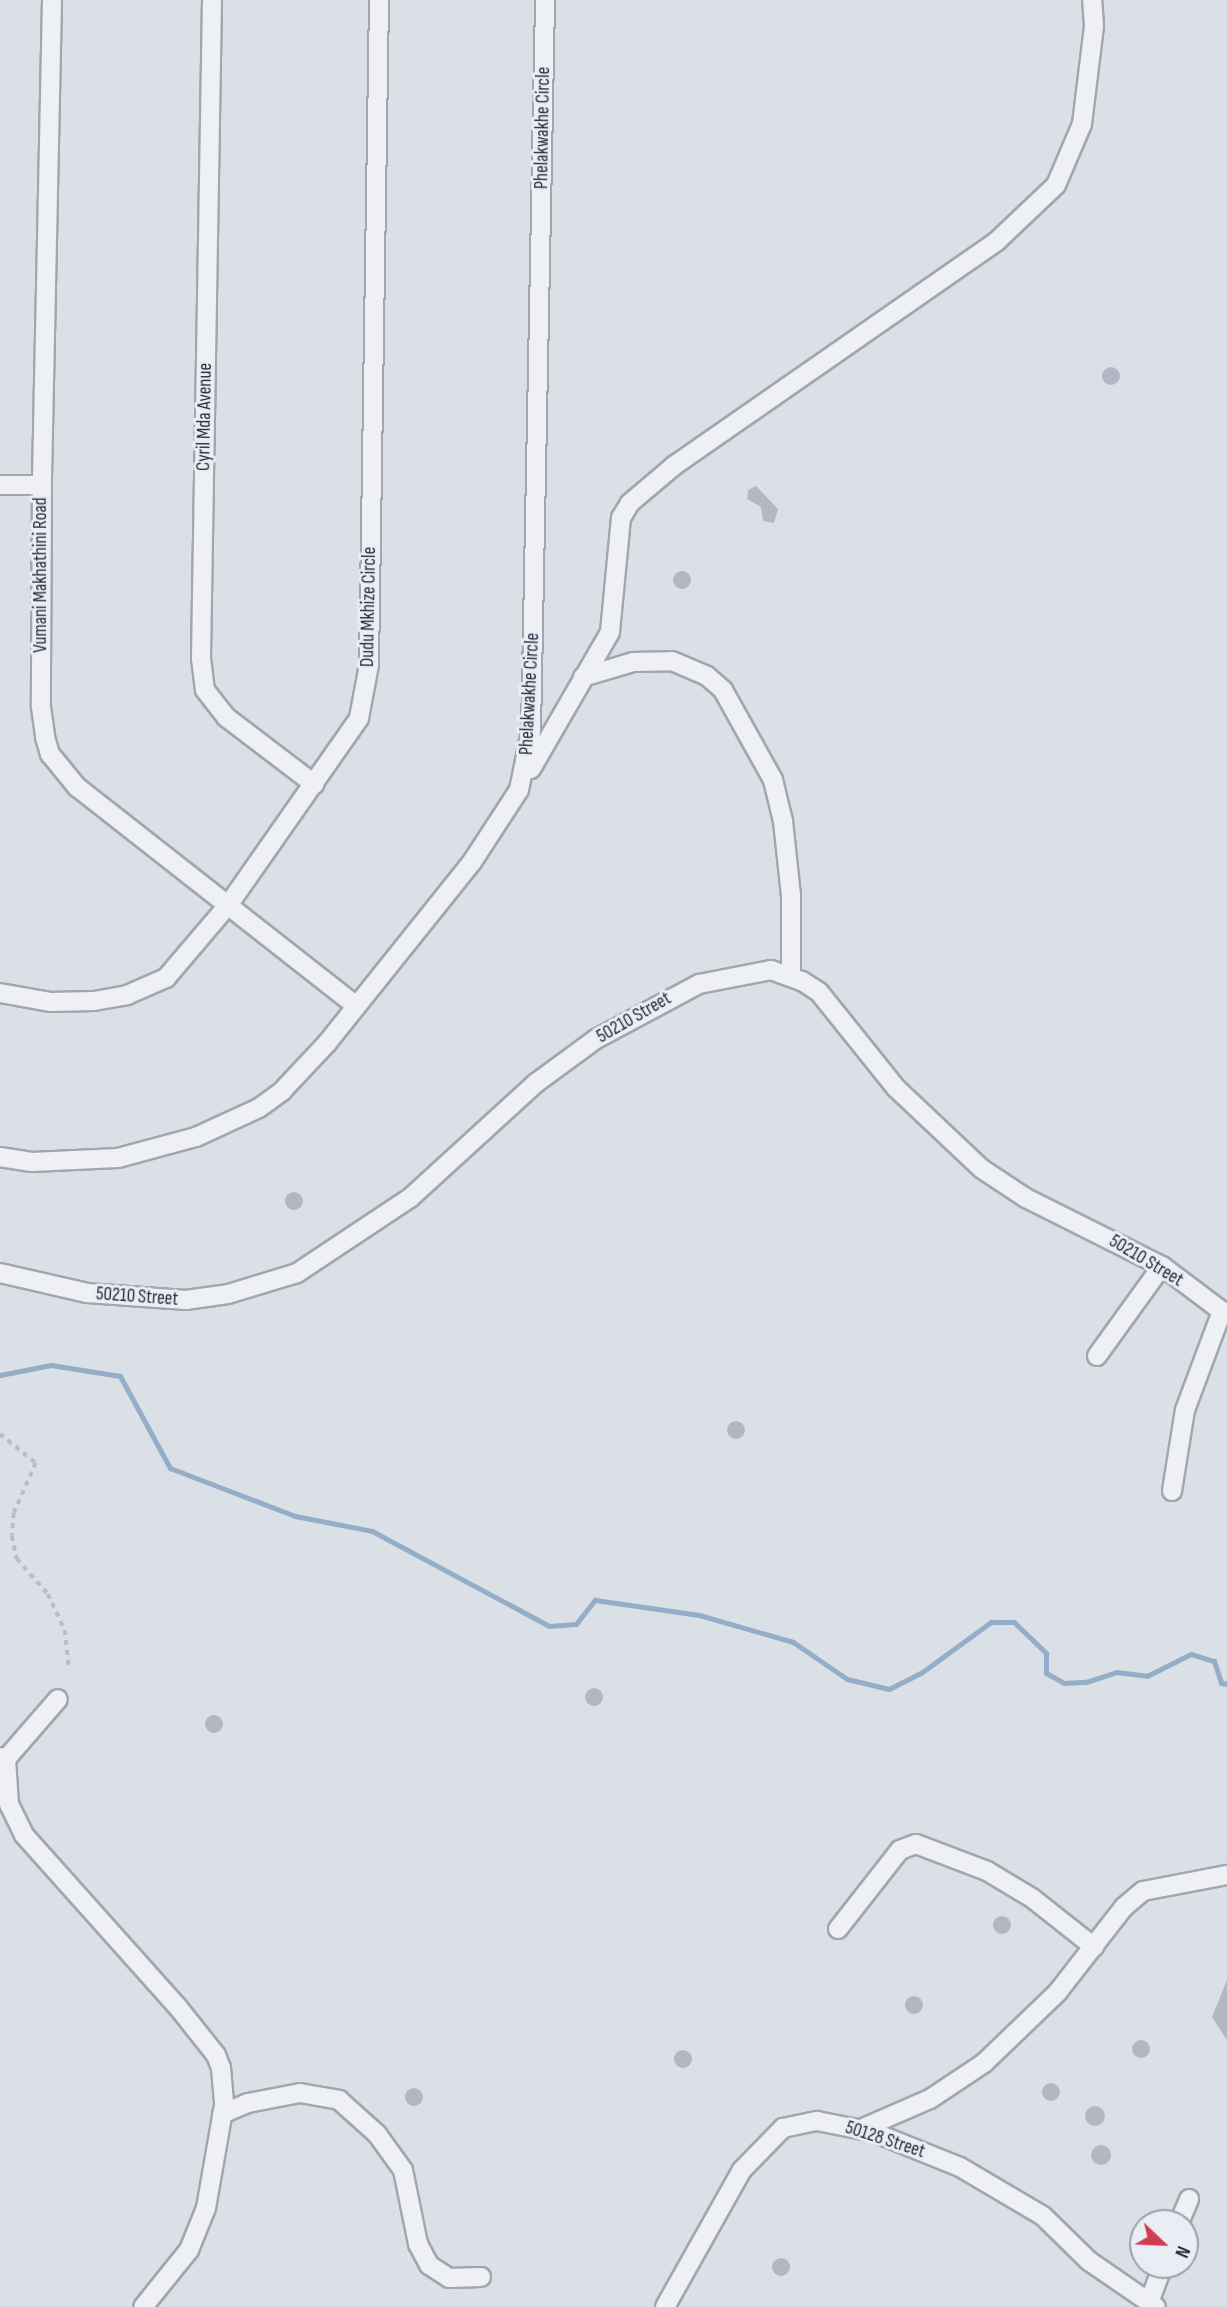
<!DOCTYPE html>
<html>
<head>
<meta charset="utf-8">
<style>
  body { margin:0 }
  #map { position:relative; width:1227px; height:2307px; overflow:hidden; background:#dbdfe6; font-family:"Sofia Sans Condensed",sans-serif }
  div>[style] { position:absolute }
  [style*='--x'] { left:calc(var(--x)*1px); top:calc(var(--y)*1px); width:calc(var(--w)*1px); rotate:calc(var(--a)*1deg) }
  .stream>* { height:5px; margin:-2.5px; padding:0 2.5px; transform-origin:2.5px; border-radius:2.5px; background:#94adc8 }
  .building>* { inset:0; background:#b2b8c3 }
  .round { border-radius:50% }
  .path>* { height:3.5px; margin-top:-1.75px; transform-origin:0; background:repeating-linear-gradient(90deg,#babdc4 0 5px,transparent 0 10px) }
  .roads { filter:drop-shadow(2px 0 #a1a6b0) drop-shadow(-2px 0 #a1a6b0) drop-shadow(0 2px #a1a6b0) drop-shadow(0 -2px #a1a6b0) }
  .street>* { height:18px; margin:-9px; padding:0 9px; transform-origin:9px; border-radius:9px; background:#eef0f4 }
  span { translate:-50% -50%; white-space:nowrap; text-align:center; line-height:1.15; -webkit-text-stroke:6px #eaeef4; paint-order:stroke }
  .street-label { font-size:19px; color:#252d3c }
  .north { position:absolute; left:1129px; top:2209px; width:70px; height:70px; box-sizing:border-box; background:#eaeef4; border:2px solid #9ba1aa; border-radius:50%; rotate:113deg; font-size:19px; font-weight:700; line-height:28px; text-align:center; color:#252d3c }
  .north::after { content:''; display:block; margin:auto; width:24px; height:32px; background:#d03b50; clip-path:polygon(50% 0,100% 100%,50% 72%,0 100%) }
</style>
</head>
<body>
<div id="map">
  <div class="stream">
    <i style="--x:0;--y:1375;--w:52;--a:-11.1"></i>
    <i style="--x:51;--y:1365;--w:70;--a:9.1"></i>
    <i style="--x:120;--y:1376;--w:105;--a:61.5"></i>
    <i style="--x:170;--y:1468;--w:134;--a:21"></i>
    <i style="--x:295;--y:1516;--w:78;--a:11"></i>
    <i style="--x:372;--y:1531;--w:201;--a:28.2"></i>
    <i style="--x:549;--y:1626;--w:27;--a:-4"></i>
    <i style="--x:576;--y:1624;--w:31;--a:-52"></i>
    <i style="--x:595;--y:1600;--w:105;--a:8.2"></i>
    <i style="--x:699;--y:1615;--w:98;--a:16"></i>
    <i style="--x:793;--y:1642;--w:65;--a:34.4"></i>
    <i style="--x:847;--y:1679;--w:43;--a:13.4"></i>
    <i style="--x:889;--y:1689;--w:36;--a:-27"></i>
    <i style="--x:921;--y:1673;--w:87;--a:-36.1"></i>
    <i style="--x:991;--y:1622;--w:23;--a:0"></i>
    <i style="--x:1014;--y:1622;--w:45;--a:44.1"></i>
    <i style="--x:1046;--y:1653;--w:20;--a:90"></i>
    <i style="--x:1046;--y:1673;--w:21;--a:29"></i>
    <i style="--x:1064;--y:1683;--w:22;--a:-3"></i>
    <i style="--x:1086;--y:1682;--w:32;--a:-18"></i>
    <i style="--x:1116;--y:1672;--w:31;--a:7"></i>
    <i style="--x:1147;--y:1676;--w:49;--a:-26.6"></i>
    <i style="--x:1191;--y:1654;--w:24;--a:17"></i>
    <i style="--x:1214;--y:1661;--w:23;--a:72"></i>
    <i style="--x:1221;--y:1683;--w:6;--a:9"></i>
  </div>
  <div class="building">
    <i class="round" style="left:1102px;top:367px;width:18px;height:18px"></i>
    <i style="clip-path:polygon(756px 486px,778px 509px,774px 523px,763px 521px,761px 507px,747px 499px,748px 490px)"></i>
    <i class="round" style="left:673px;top:571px;width:18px;height:18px"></i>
    <i class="round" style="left:285px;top:1192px;width:18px;height:18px"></i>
    <i class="round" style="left:727px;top:1421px;width:18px;height:18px"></i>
    <i class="round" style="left:585px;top:1688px;width:18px;height:18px"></i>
    <i class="round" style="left:205px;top:1715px;width:18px;height:18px"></i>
    <i class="round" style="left:993px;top:1916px;width:18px;height:18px"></i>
    <i style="clip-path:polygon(1227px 1980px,1227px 2040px,1212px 2017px)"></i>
    <i class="round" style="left:905px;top:1996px;width:18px;height:18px"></i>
    <i class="round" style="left:1132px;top:2040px;width:18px;height:18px"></i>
    <i class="round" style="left:674px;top:2050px;width:18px;height:18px"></i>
    <i class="round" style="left:1042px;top:2083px;width:18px;height:18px"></i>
    <i class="round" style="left:405px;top:2088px;width:18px;height:18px"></i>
    <i class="round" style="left:1085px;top:2106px;width:20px;height:20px"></i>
    <i class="round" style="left:1091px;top:2145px;width:20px;height:20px"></i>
    <i class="round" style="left:772px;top:2258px;width:18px;height:18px"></i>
  </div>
  <div class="path">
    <i style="--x:0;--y:1434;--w:46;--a:38.9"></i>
    <i style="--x:36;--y:1463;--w:55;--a:113.7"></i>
    <i style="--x:14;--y:1513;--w:23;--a:95"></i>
    <i style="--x:12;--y:1536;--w:24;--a:78"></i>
    <i style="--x:17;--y:1559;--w:47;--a:48.5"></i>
    <i style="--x:48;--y:1594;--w:40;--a:65"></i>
    <i style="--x:65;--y:1630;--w:39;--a:84"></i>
  </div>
  <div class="roads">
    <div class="street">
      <i style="--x:52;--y:0;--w:485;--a:91.2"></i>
      <i style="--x:42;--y:485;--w:222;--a:90.3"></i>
      <i style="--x:41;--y:707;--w:30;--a:82"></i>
      <i style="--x:45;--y:737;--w:18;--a:74"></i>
      <i style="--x:50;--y:754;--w:43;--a:50.7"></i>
      <i style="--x:77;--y:787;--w:353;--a:38.1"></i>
      <i style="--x:212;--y:0;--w:658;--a:90.96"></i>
      <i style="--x:201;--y:658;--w:32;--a:83"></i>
      <i style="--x:205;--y:690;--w:34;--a:52"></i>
      <i style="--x:226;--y:717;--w:111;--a:37.3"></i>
      <i style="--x:0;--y:485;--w:42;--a:0"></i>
      <i style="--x:583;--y:677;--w:52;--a:-16.7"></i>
      <i style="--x:633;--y:662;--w:39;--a:-1"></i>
      <i style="--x:672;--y:661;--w:38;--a:23"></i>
      <i style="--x:707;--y:676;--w:21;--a:41"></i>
      <i style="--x:723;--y:690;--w:103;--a:60.9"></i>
      <i style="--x:773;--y:780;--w:42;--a:76.3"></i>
      <i style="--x:783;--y:821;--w:75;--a:83.9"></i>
      <i style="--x:791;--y:896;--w:80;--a:90"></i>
      <i style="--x:531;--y:769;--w:158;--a:-60"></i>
      <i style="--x:610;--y:632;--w:115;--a:-84.5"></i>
      <i style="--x:621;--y:518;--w:17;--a:-59"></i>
      <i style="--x:630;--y:503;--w:59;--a:-40.2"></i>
      <i style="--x:675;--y:465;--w:392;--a:-34.8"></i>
      <i style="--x:997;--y:241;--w:81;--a:-43.5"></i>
      <i style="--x:1056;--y:185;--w:66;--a:-66.9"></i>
      <i style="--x:1082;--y:124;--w:99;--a:-83"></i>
      <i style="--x:1094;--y:26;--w:26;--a:-94"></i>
      <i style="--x:0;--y:993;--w:52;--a:10"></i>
      <i style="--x:51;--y:1002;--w:43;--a:-1.3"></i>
      <i style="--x:94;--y:1001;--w:34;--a:-10"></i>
      <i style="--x:127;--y:995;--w:43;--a:-23.6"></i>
      <i style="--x:166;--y:978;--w:97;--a:-49.6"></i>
      <i style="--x:229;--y:904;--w:227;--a:-55"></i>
      <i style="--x:359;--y:718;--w:54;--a:-79.3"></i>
      <i style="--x:369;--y:665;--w:665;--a:-89.14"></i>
      <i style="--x:0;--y:1157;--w:32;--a:9"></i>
      <i style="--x:32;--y:1162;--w:86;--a:-2.7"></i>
      <i style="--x:118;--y:1158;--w:81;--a:-15.1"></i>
      <i style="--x:196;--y:1137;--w:69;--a:-24.7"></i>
      <i style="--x:259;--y:1108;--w:29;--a:-36"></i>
      <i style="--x:282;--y:1091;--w:66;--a:-46.8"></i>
      <i style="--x:327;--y:1043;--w:232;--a:-51.3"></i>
      <i style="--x:472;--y:862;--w:86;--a:-56.9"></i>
      <i style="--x:519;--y:790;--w:60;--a:-78.5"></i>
      <i style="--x:531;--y:731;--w:731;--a:-88.9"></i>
      <i style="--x:0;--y:1273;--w:89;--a:12.9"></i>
      <i style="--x:87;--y:1293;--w:99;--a:4"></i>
      <i style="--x:186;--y:1300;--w:42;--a:-8.1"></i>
      <i style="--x:228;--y:1294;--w:72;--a:-16.9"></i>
      <i style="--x:297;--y:1273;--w:136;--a:-33.6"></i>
      <i style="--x:410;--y:1198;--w:171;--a:-42.4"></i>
      <i style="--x:536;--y:1083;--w:74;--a:-36.3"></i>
      <i style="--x:596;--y:1039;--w:117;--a:-28.1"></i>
      <i style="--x:699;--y:984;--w:73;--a:-11"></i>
      <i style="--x:771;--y:970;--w:33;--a:20"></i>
      <i style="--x:802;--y:981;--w:20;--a:33"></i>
      <i style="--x:819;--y:992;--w:123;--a:51.3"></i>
      <i style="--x:896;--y:1088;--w:118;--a:43.3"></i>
      <i style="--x:982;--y:1169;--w:53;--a:33.4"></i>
      <i style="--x:1026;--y:1198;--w:152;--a:26.6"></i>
      <i style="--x:1162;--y:1266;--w:81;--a:37"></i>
      <i style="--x:1097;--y:1356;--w:111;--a:-54.2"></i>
      <i style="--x:1172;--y:1491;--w:82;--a:-80.9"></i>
      <i style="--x:1185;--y:1410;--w:106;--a:-69.5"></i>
      <i style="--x:0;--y:1757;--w:6;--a:18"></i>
      <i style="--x:6;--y:1759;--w:45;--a:86.2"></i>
      <i style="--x:9;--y:1804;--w:34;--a:64"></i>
      <i style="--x:24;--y:1835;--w:229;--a:48.2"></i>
      <i style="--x:177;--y:2006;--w:63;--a:51.5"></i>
      <i style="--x:216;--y:2055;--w:14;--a:69"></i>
      <i style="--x:221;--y:2068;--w:37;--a:85"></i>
      <i style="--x:224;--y:2105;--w:105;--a:99.9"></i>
      <i style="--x:206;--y:2208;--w:45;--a:112"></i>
      <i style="--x:189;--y:2250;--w:73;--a:128.9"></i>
      <i style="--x:6;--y:1759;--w:79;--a:-49.1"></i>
      <i style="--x:838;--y:1929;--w:100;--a:-51.9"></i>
      <i style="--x:900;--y:1850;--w:17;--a:-21"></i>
      <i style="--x:916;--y:1844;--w:76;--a:20.8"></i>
      <i style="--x:987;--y:1871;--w:52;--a:31"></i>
      <i style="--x:1032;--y:1898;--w:79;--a:38.3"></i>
      <i style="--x:222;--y:2114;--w:28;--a:-23"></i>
      <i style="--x:248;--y:2103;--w:53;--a:-10.9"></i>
      <i style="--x:300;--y:2093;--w:40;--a:10"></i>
      <i style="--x:339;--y:2100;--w:51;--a:41.8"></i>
      <i style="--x:377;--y:2134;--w:44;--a:54.2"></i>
      <i style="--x:403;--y:2170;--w:76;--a:78.5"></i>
      <i style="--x:418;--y:2244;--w:24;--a:62"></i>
      <i style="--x:429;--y:2265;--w:24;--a:33"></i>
      <i style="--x:449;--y:2278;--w:32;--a:-2"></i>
      <i style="--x:861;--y:2129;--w:75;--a:-23.5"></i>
      <i style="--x:930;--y:2099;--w:65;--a:-33.7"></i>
      <i style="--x:984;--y:2063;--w:101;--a:-43.8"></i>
      <i style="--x:1057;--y:1993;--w:109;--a:-52.1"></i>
      <i style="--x:1124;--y:1907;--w:25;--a:-40"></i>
      <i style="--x:1143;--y:1891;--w:86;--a:-10.8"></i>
      <i style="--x:1179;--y:2223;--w:26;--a:-67"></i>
      <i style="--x:1149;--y:2303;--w:40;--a:-69.8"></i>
      <i style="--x:665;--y:2307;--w:157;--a:-60.7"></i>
      <i style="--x:742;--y:2170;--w:59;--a:-45.7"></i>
      <i style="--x:783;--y:2128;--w:35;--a:-12"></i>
      <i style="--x:817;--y:2121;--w:57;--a:11.1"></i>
      <i style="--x:873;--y:2132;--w:94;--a:21.9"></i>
      <i style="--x:960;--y:2167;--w:96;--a:30.6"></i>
      <i style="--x:1043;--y:2216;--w:64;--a:44.4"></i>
      <i style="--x:1089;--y:2261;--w:81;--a:34.5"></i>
    </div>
  </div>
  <div class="street-label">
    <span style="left:543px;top:128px;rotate:-89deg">Phelakwakhe Circle</span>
    <span style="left:205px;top:417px;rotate:-89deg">Cyril Mda Avenue</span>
    <span style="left:41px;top:575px;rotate:-90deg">Vumani Makhathini Road</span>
    <span style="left:369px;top:607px;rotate:-89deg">Dudu Mkhize Circle</span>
    <span style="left:530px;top:694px;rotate:-87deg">Phelakwakhe Circle</span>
    <span style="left:634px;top:1018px;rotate:-30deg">50210 Street</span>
    <span style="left:1146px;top:1261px;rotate:31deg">50210 Street</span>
    <span style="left:137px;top:1297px;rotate:4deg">50210 Street</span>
    <span style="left:885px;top:2140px;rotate:18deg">50128 Street</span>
  </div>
  <div class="north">N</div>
</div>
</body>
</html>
